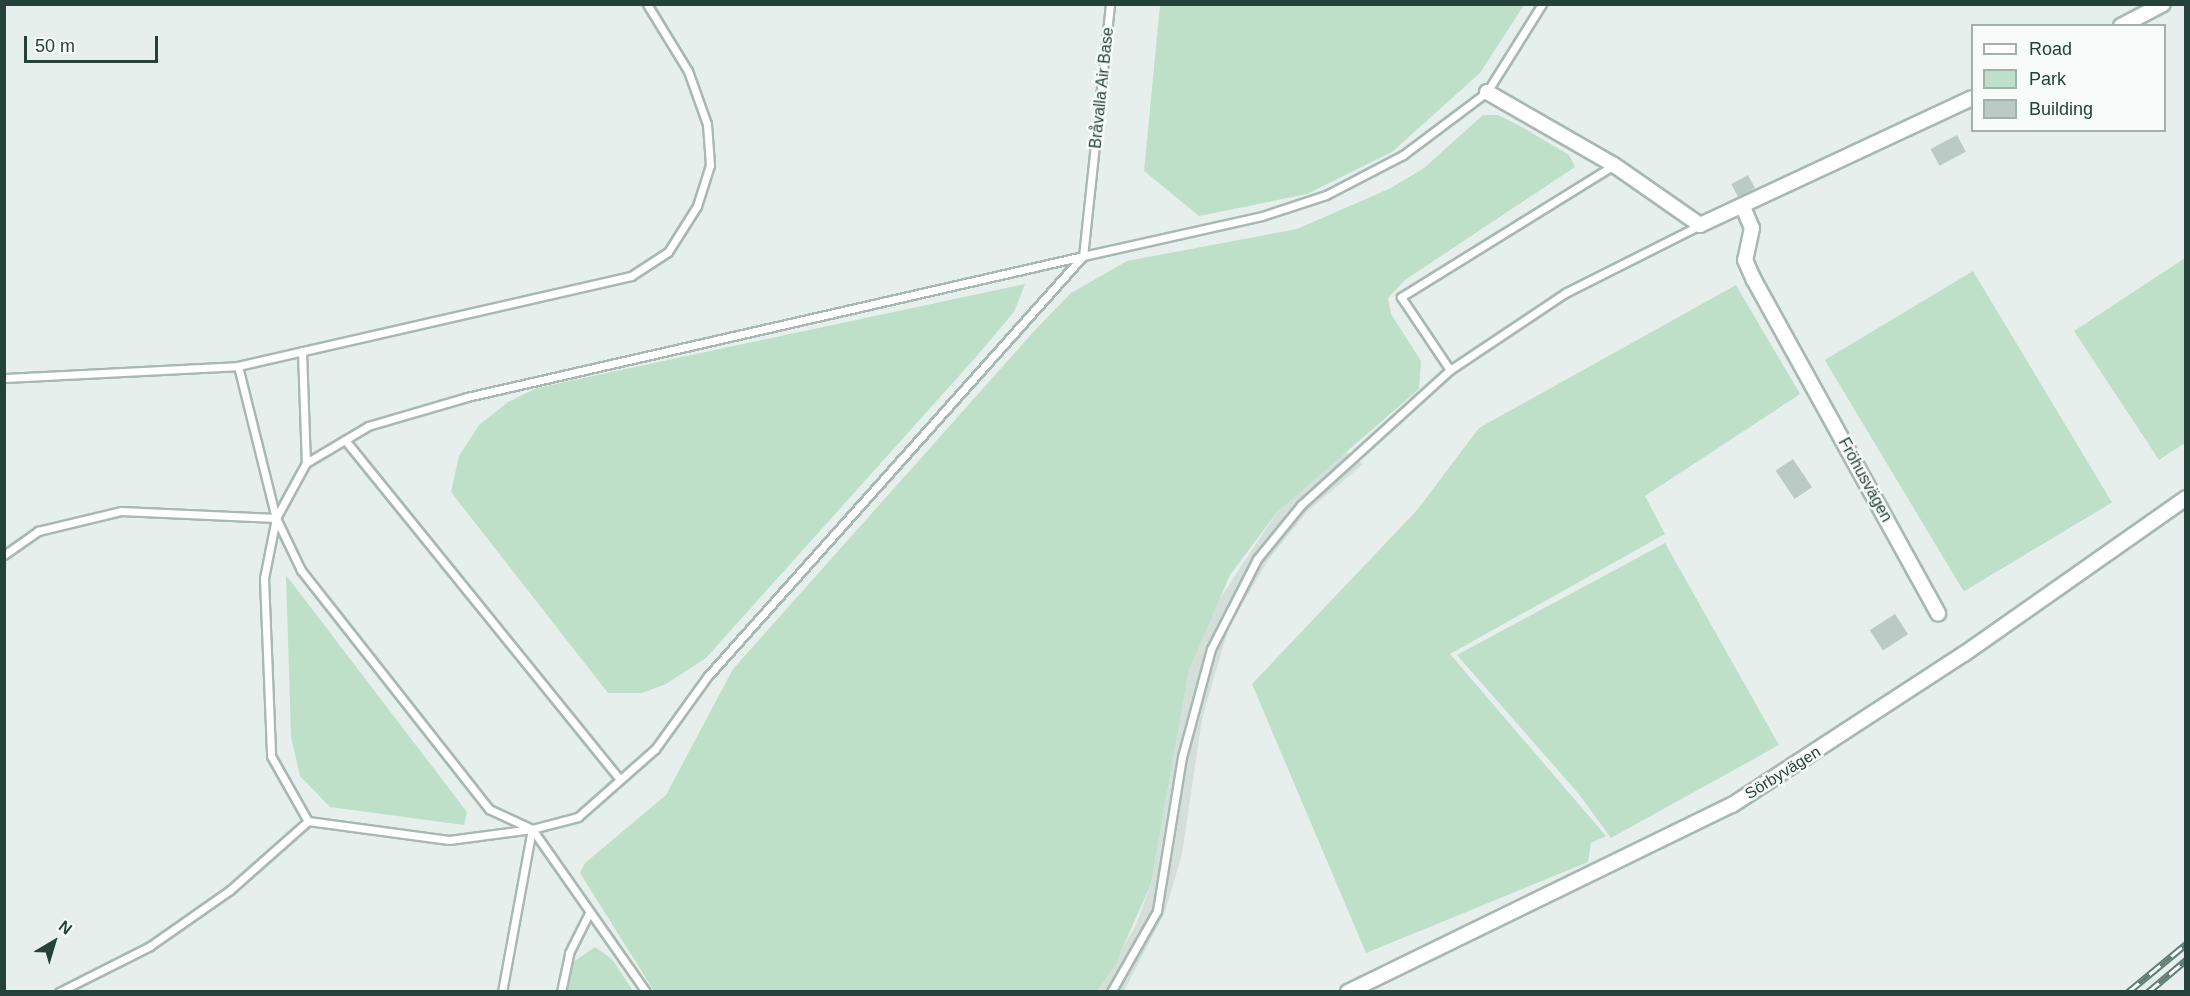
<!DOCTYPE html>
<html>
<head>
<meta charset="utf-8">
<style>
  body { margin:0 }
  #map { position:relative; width:2190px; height:996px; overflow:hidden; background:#e6efeb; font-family:Helvetica,sans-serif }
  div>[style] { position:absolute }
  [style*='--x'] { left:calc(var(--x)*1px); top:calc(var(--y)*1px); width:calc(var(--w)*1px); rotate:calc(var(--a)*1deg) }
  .built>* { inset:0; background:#d4dfda }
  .green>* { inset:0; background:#bfe0c8; transform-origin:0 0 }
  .building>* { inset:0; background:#bbcac4; transform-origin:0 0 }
  .path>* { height:3px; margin-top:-1.5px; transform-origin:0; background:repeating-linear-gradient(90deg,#86b3a5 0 3px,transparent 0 7.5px) }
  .roads { filter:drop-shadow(2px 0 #a8b8b2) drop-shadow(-2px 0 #a8b8b2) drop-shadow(0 2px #a8b8b2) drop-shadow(0 -2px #a8b8b2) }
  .service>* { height:7px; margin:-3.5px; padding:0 3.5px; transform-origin:3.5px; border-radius:3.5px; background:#fff }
  .minor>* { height:14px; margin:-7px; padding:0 7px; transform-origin:7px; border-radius:7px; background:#fff }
  .rail>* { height:7px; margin-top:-3.5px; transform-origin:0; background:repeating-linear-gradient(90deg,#f7fbf9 0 14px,#5f7d75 0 28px); box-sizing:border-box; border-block:2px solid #5f7d75 }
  span { translate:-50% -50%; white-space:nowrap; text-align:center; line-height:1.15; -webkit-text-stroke:5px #f7fbf9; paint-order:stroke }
  .street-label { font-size:16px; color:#24423a }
  .frame { position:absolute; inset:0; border:6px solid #24423a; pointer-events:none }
  .legend { position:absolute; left:1971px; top:24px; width:195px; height:108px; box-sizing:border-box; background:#f7fbf9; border:2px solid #a3b1ad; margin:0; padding:8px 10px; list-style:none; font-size:18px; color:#24423a }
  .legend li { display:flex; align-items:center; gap:12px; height:30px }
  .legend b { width:30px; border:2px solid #a3b1ad }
  .north { position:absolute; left:24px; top:912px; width:60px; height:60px; -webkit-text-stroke:4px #f7fbf9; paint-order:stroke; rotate:38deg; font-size:16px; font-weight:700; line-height:24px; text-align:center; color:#24423a }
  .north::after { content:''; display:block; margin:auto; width:21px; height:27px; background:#24423a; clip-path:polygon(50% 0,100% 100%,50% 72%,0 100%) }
  .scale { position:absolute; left:24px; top:36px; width:134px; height:27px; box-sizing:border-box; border:3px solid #24423a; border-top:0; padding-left:8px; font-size:18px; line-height:21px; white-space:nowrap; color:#24423a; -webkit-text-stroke:4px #f7fbf9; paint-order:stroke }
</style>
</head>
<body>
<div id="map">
  <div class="built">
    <i style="clip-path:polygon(1344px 450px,1363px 464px,1308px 511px,1271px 556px,1229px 626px,1202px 719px,1182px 854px,1165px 912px,1124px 991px,1097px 992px,1136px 925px,1151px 884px,1189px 670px,1215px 606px,1277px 512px)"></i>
  </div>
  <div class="green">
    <i style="clip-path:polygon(1160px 5px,1160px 4px,1524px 5px,1480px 73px,1392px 152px,1307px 194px,1199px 216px,1144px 171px)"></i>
    <i style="clip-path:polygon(1483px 115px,1498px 115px,1522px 127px,1569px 155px,1575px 167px,1405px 280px,1388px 298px,1391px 314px,1421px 361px,1419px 389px,1277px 512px,1230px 575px,1189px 670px,1151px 884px,1114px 967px,1097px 991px,654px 991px,580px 873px,585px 863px,666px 795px,733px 669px,1036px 329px,1071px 293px,1127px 261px,1297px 229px,1391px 188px,1424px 168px)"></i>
    <i style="clip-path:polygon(2185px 258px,2185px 443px,2159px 460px,2074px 331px)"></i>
    <i style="left:1973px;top:271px;width:270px;height:173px;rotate:59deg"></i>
    <i style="clip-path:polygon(1025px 284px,1014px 312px,976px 357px,706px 658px,666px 684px,642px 693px,608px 693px,451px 492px,459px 456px,479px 425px,508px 402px,537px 388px)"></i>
    <i style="clip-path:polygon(1736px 285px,1800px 394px,1645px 496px,1665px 534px,1450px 654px,1606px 836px,1591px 843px,1588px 862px,1366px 953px,1252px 684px,1418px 509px,1479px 428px)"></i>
    <i style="clip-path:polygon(1665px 543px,1779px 745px,1611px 838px,1578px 793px,1457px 655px)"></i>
    <i style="clip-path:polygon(286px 575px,467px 812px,464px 825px,330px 807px,300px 776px,291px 737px)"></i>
    <i style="clip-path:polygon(595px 947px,612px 959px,633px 991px,564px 992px,573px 962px)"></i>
  </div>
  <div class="building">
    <i style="left:1957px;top:135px;width:19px;height:30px;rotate:62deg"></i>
    <i style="left:1748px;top:175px;width:15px;height:19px;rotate:62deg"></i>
    <i style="left:1793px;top:459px;width:34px;height:21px;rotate:56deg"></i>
    <i style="left:1895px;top:614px;width:24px;height:30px;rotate:57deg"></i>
  </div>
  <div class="path">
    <i style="--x:2186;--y:669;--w:82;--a:90"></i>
  </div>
  <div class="roads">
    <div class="service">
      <i style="--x:1110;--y:4;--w:253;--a:96.1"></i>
      <i style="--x:1083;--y:256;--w:564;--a:131.77"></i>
      <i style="--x:707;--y:677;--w:89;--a:125.8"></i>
      <i style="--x:655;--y:749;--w:103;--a:138.6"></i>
      <i style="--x:578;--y:817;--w:48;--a:165.4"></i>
      <i style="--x:532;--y:829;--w:47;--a:-155.1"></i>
      <i style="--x:489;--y:809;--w:304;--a:-128.2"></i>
      <i style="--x:301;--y:570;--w:58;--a:-115.7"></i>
      <i style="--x:276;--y:518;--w:63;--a:-61.4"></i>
      <i style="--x:306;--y:463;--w:72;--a:-30.8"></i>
      <i style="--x:368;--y:426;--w:103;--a:-16.3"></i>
      <i style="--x:467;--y:397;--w:632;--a:-12.89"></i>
      <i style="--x:1083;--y:256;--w:183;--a:-12.6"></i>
      <i style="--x:1262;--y:216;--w:67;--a:-18.2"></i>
      <i style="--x:1326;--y:195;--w:87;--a:-27.5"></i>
      <i style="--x:1403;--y:155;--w:105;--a:-36.9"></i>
      <i style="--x:1487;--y:92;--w:104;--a:-58"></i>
      <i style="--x:302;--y:351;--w:112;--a:88"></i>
      <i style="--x:238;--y:366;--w:157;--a:76"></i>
      <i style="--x:276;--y:518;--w:61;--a:101.3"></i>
      <i style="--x:264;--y:578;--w:178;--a:87.7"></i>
      <i style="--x:271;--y:756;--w:75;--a:60.4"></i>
      <i style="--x:308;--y:821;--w:142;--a:7.7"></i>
      <i style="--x:449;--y:840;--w:84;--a:-7.5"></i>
      <i style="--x:1450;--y:370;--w:88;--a:-123.9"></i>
      <i style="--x:1401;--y:297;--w:251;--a:-31.8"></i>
      <i style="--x:4;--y:378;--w:234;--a:-2.9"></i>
      <i style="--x:238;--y:366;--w:403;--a:-12.9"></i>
      <i style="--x:631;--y:276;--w:44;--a:-33"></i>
      <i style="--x:668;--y:252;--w:54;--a:-57.8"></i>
      <i style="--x:697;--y:206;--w:43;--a:-72.4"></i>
      <i style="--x:710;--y:165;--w:41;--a:-94.2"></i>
      <i style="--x:707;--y:124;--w:56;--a:-109.7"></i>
      <i style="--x:688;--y:71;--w:79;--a:-121.5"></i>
      <i style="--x:345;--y:440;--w:437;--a:51"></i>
      <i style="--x:4;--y:555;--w:42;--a:-35.2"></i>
      <i style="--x:38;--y:531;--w:85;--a:-13.5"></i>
      <i style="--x:121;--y:511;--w:155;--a:2.6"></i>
      <i style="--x:532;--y:829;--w:199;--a:55"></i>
      <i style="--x:59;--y:992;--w:102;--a:-26.8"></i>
      <i style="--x:150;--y:946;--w:98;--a:-35"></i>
      <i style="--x:230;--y:890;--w:104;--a:-41.5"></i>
      <i style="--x:502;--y:992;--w:166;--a:-79.6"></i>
      <i style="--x:561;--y:992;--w:40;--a:-78"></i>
      <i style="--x:569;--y:953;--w:45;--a:-63.4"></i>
      <i style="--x:1111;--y:992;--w:93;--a:-60.4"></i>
      <i style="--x:1157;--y:911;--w:156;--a:-80.8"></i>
      <i style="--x:1182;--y:757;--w:112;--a:-75"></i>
      <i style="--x:1211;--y:649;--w:101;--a:-62.9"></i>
      <i style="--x:1257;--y:559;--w:70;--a:-50.8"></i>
      <i style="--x:1301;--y:505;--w:201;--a:-42.2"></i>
      <i style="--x:1450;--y:370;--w:138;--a:-33.8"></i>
      <i style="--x:1565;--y:293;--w:151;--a:-26.7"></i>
    </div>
    <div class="minor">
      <i style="--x:2121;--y:26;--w:47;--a:-27.6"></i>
      <i style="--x:1487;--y:92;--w:146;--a:29.9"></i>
      <i style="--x:1614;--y:165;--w:105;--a:34.9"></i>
      <i style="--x:1700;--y:225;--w:300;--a:-25"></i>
      <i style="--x:1743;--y:207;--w:23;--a:67"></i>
      <i style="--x:1752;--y:228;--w:33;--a:102"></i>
      <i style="--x:1745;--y:260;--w:22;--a:66"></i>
      <i style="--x:1754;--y:280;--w:381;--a:61.1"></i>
      <i style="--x:1348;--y:992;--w:427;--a:-26"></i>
      <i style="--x:1732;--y:805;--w:277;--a:-33.1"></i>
      <i style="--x:1964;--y:654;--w:271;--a:-35.1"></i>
    </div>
  </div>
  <div class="rail">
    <i style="--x:2128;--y:992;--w:75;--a:-39.6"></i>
    <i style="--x:2148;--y:992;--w:50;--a:-40.1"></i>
  </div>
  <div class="street-label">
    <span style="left:1102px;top:88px;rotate:-84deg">Bråvalla Air Base</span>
    <span style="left:1865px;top:480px;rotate:61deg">Fröhusvägen</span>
    <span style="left:1783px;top:773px;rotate:-32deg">Sörbyvägen</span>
  </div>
  <div class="frame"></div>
  <ul class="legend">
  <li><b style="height:8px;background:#fff"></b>Road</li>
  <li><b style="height:16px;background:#bfe0c8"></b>Park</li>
  <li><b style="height:16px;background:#bbcac4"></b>Building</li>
  </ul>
  <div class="north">N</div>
  <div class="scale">50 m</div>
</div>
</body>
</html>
